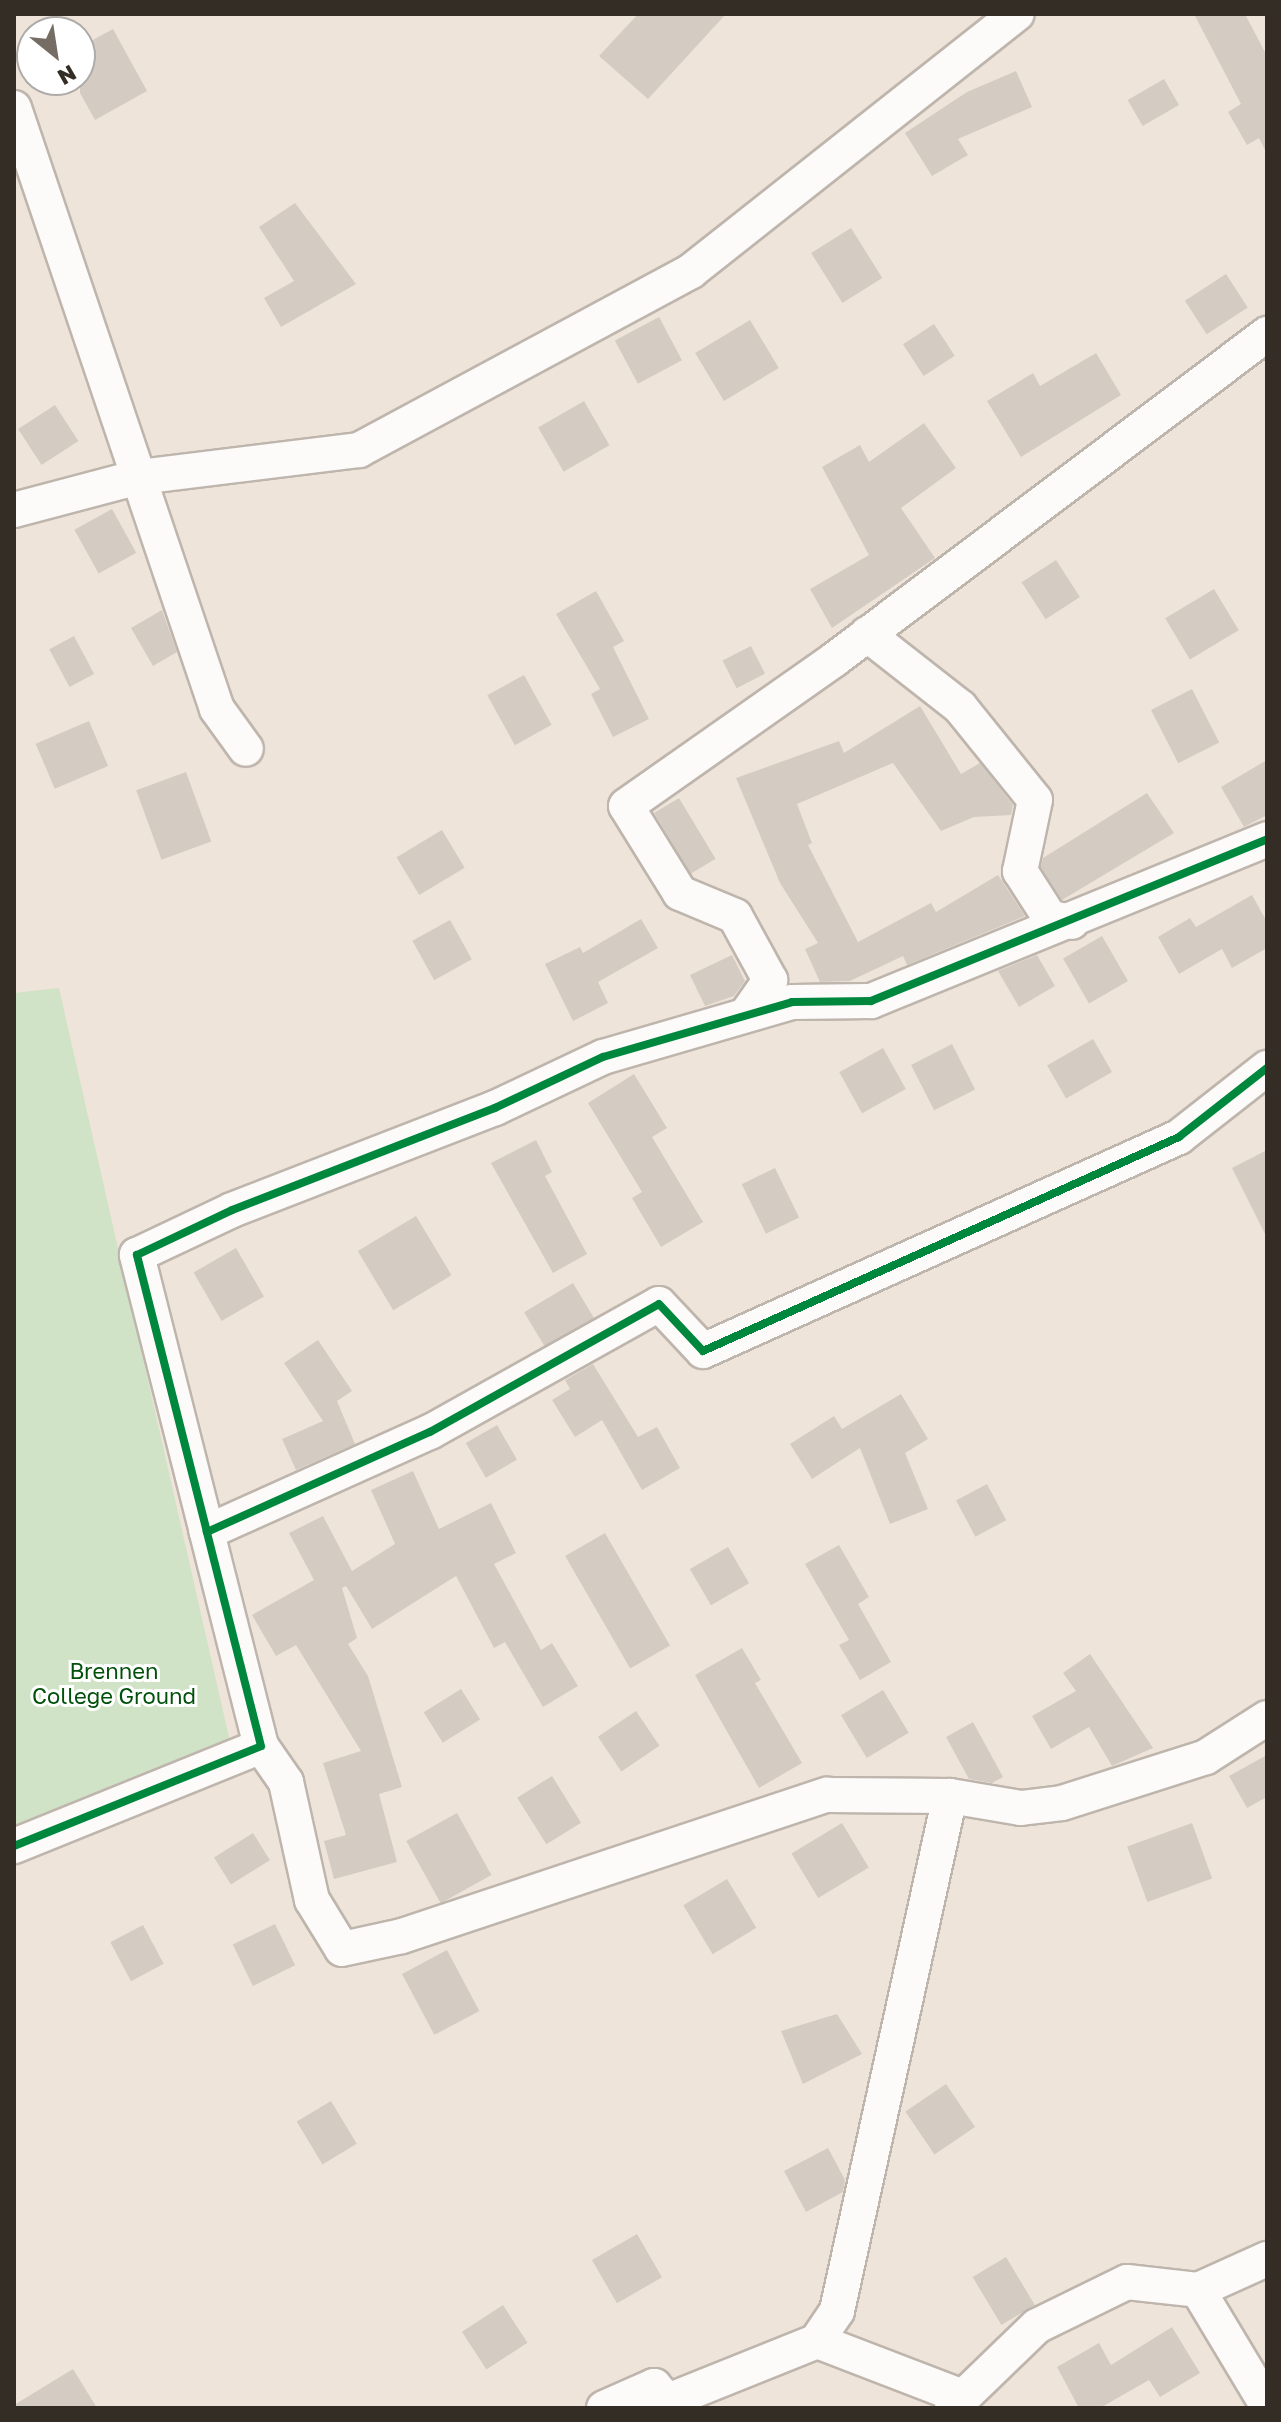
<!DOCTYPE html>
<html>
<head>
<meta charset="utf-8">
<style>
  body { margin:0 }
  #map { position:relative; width:1281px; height:2422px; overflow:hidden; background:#efe4d9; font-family:"Golos Text",sans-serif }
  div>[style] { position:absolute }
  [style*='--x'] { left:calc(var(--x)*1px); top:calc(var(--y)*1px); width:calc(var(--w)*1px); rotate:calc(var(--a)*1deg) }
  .green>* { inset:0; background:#d1e3c6 }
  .building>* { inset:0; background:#d4ccc3; transform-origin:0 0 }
  .roads { filter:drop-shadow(2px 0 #beb5ad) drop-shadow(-2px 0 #beb5ad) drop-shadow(0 2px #beb5ad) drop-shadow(0 -2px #beb5ad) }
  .street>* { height:34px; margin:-17px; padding:0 17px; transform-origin:17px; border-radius:17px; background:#fdfbf9 }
  .cycleway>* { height:8px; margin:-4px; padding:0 4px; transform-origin:4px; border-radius:4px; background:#00873e }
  span { translate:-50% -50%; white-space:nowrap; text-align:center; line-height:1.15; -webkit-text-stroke:6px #fff; paint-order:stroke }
  .park-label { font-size:22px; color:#02510a }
  .frame { position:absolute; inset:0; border:16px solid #342d25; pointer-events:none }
  .north { position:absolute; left:16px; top:16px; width:80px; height:80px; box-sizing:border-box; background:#fff; border:2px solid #aeaba8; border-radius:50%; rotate:150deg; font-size:22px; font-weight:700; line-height:32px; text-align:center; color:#342d25 }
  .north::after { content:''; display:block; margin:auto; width:28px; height:36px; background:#756d64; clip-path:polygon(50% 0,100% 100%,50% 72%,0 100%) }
</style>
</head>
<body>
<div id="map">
  <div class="green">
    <i style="clip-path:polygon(59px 988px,231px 1746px,14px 1829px,14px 993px)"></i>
  </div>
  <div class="building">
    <i style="clip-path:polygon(638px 14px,726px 14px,648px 99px,599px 56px)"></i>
    <i style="clip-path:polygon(1194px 14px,1245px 14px,1267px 56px,1267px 154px,1259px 138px,1247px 145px,1228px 112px,1241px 104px)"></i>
    <i style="clip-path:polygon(113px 29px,147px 91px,95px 120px,80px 93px,80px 47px)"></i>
    <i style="clip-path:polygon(1016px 71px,1032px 107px,958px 139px,968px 155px,932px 176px,905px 133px,967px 92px)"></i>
    <i style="left:1164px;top:79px;width:30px;height:42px;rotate:60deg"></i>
    <i style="clip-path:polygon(295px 203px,356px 284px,281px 327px,264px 298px,294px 281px,259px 227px)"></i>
    <i style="left:851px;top:228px;width:59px;height:47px;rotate:58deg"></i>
    <i style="left:1226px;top:274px;width:40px;height:49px;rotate:57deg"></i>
    <i style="left:659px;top:317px;width:49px;height:50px;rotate:62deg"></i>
    <i style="left:750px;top:320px;width:56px;height:64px;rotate:59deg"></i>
    <i style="left:934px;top:324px;width:38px;height:37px;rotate:57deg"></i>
    <i style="clip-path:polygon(1096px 353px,1121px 395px,1021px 457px,987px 401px,1033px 373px,1040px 386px)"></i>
    <i style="left:584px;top:401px;width:51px;height:53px;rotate:60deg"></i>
    <i style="left:55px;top:405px;width:43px;height:44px;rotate:57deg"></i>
    <i style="clip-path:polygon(924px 423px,956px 468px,901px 508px,935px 558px,832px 628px,810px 589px,869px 555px,822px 467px,860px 445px,869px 462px)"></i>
    <i style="left:112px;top:509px;width:50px;height:43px;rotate:61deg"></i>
    <i style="left:1056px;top:560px;width:44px;height:41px;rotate:57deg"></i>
    <i style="left:1214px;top:589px;width:48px;height:57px;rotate:59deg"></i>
    <i style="clip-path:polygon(596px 591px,624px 641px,613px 647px,649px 719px,613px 737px,591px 694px,600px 689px,556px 614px)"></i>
    <i style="clip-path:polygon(162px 610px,177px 652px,153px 666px,131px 628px)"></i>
    <i style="left:74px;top:636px;width:43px;height:28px;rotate:62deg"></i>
    <i style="left:751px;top:646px;width:31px;height:32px;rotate:63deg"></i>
    <i style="left:524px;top:675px;width:57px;height:42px;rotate:61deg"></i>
    <i style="left:1192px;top:689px;width:60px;height:46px;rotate:63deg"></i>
    <i style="clip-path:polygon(920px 706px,961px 774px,980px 763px,1013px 805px,1011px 815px,974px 817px,941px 831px,893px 763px,797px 804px,812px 843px,808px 845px,858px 942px,931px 903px,936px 912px,998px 875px,1025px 916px,907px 965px,903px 956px,850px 981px,820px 982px,805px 949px,818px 943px,780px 883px,736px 778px,839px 741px,844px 753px)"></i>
    <i style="left:89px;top:721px;width:49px;height:58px;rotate:67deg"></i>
    <i style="clip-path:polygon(1267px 760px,1267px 815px,1244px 827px,1221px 787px)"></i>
    <i style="left:186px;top:772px;width:74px;height:53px;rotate:70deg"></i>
    <i style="clip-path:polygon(1147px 793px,1174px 833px,1062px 900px,1041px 867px,1043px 858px)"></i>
    <i style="left:679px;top:798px;width:71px;height:29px;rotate:59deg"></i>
    <i style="left:442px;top:830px;width:44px;height:53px;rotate:59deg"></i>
    <i style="clip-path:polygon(1252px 895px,1267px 922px,1267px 948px,1232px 968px,1222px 949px,1179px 974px,1158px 937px,1190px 918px,1196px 927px)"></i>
    <i style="clip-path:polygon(641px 919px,658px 948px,598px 982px,608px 1003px,573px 1021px,545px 964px,580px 947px,583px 953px)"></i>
    <i style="left:450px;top:920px;width:45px;height:43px;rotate:61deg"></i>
    <i style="left:1102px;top:936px;width:52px;height:45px;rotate:60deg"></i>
    <i style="clip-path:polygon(732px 955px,745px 981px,734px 996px,705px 1006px,690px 975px)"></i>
    <i style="clip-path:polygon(1037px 955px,1055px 986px,1019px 1007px,998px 971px)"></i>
    <i style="left:1093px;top:1039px;width:38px;height:53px;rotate:60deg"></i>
    <i style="left:952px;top:1044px;width:51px;height:46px;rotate:63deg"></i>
    <i style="left:883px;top:1048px;width:47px;height:50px;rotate:61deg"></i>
    <i style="clip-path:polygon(634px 1074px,667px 1128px,652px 1137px,703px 1222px,661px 1247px,632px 1198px,642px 1192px,588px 1103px)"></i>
    <i style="clip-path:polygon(536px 1140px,552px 1172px,545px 1176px,587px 1254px,553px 1273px,491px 1163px)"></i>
    <i style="clip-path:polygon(1267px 1150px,1267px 1238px,1232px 1168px)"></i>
    <i style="left:775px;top:1168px;width:55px;height:37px;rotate:64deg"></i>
    <i style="left:416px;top:1216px;width:69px;height:68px;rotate:59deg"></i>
    <i style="left:236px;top:1248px;width:56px;height:49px;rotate:60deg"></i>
    <i style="left:573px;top:1283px;width:41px;height:57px;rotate:59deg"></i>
    <i style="clip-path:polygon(318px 1340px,352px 1391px,337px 1401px,355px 1444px,296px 1470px,282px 1439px,323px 1421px,284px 1363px)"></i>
    <i style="clip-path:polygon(593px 1364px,638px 1437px,657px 1427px,680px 1468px,642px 1490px,602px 1420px,575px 1437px,552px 1400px,570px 1389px,565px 1380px)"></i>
    <i style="clip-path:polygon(901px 1394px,928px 1439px,905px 1453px,928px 1509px,890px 1524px,860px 1448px,812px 1479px,790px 1444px,834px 1416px,842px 1429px)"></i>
    <i style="left:497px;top:1425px;width:40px;height:36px;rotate:60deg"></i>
    <i style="clip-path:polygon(413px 1471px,439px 1529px,491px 1503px,516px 1553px,494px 1564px,541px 1650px,552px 1643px,578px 1686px,543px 1707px,505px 1642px,494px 1648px,456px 1576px,372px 1629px,346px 1586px,342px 1588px,357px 1638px,348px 1644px,368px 1676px,402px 1787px,379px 1794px,397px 1862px,334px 1879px,324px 1841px,346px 1835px,323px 1763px,361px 1751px,296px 1645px,276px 1656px,252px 1615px,314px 1580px,289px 1533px,323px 1516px,352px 1571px,395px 1544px,371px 1490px)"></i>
    <i style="left:987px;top:1484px;width:41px;height:35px;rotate:62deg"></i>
    <i style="left:605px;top:1533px;width:130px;height:46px;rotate:60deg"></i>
    <i style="clip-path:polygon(839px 1545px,869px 1597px,858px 1604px,891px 1662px,860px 1680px,839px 1645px,849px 1640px,805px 1564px)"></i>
    <i style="left:728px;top:1547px;width:42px;height:44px;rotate:60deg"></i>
    <i style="clip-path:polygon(742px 1648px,761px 1680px,755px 1683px,802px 1763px,759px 1788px,695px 1675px)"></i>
    <i style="clip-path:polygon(1090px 1654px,1153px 1748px,1112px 1766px,1089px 1727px,1051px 1749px,1032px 1716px,1076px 1691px,1063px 1673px)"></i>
    <i style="left:461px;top:1689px;width:36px;height:44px;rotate:58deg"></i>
    <i style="left:883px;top:1690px;width:50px;height:49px;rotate:59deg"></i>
    <i style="left:636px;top:1711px;width:42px;height:46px;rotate:56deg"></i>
    <i style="clip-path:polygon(973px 1722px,1003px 1777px,992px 1783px,969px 1779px,946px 1737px)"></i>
    <i style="clip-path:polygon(1267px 1755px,1267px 1797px,1247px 1808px,1229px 1776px)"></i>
    <i style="left:552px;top:1776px;width:55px;height:41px;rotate:58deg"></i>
    <i style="left:457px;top:1813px;width:71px;height:58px;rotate:61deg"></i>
    <i style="left:842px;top:1823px;width:52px;height:59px;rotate:59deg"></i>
    <i style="left:1192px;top:1823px;width:59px;height:69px;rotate:70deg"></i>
    <i style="left:253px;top:1833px;width:32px;height:46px;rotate:58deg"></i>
    <i style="left:727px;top:1879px;width:57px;height:51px;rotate:59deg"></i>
    <i style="left:275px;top:1924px;width:46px;height:47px;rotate:64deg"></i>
    <i style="left:143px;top:1925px;width:44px;height:37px;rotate:62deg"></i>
    <i style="left:447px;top:1950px;width:69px;height:51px;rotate:62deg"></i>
    <i style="clip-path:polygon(837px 2014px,862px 2054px,803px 2084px,781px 2031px)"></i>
    <i style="left:946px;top:2084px;width:52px;height:49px;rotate:56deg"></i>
    <i style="left:331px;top:2101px;width:50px;height:40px;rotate:59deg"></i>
    <i style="clip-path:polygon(828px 2148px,845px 2180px,843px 2192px,806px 2212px,784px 2171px)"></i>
    <i style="left:637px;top:2234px;width:50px;height:52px;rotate:60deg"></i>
    <i style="left:1006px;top:2257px;width:56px;height:39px;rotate:59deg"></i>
    <i style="left:503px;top:2305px;width:45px;height:49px;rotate:57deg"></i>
    <i style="clip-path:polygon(1172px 2327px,1200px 2373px,1160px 2397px,1149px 2380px,1100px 2408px,1079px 2408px,1057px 2367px,1099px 2343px,1111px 2365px)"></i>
    <i style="clip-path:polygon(73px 2369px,97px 2408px,14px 2408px,14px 2405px)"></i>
  </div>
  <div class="roads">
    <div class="street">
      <i style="--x:14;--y:108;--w:634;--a:71.34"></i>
      <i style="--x:217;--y:709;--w:49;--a:54.1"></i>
      <i style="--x:14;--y:510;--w:129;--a:-14.8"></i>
      <i style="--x:139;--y:477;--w:222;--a:-7"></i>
      <i style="--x:359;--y:450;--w:377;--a:-28.3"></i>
      <i style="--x:691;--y:271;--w:415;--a:-38.3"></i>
      <i style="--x:867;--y:634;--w:118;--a:38.1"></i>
      <i style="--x:960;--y:707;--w:119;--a:51.1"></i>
      <i style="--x:1035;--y:800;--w:73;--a:101.9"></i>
      <i style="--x:1020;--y:871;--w:56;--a:57.4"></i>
      <i style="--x:1050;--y:918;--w:22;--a:10"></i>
      <i style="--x:748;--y:1012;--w:39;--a:-55"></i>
      <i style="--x:770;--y:980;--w:73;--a:-118.7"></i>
      <i style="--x:735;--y:916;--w:60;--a:-157.3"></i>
      <i style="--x:680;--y:893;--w:102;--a:-121.8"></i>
      <i style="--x:626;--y:806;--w:256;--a:-35.1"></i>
      <i style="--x:835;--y:659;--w:541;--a:-36.95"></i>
      <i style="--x:207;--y:1532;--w:286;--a:-104.2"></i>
      <i style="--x:137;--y:1255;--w:105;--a:-25.3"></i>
      <i style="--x:232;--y:1210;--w:282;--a:-21.2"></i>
      <i style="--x:495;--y:1108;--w:119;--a:-25.3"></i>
      <i style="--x:603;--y:1057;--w:197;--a:-16.2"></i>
      <i style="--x:792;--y:1002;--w:79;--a:-0.7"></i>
      <i style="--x:871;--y:1001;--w:428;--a:-22.2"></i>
      <i style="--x:261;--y:1746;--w:44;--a:55.2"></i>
      <i style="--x:286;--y:1782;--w:121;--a:77.6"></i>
      <i style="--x:312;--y:1900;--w:57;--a:58.5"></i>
      <i style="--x:342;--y:1949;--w:61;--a:-12.2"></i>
      <i style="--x:402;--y:1936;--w:448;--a:-18.4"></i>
      <i style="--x:827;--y:1795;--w:123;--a:0.5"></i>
      <i style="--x:950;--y:1796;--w:72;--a:9.6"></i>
      <i style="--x:1021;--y:1808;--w:41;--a:-7"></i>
      <i style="--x:1062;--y:1803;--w:151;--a:-17.7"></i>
      <i style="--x:1206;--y:1757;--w:72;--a:-32.6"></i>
      <i style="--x:950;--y:1796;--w:527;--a:102.38"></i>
      <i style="--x:837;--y:2311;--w:36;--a:124"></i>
      <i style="--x:817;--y:2341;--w:153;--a:21"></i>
      <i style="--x:14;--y:1846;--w:266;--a:-22"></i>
      <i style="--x:261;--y:1746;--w:221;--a:-104.2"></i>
      <i style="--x:207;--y:1532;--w:244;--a:-24.2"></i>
      <i style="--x:430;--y:1432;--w:262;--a:-29.2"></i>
      <i style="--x:659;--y:1304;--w:64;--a:46.9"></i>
      <i style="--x:703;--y:1351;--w:522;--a:-24.21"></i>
      <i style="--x:1179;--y:1137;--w:112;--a:-38.1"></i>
      <i style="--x:1198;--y:2290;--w:134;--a:59"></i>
      <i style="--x:604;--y:2408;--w:55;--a:-23.7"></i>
      <i style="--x:654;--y:2386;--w:21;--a:47"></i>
      <i style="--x:668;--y:2401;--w:161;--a:-21.9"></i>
      <i style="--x:952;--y:2408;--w:118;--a:-44"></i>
      <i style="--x:1037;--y:2326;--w:100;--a:-26.1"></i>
      <i style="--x:1127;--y:2282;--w:71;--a:6.4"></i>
      <i style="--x:1198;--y:2290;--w:76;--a:-24.2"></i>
    </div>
  </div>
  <div class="cycleway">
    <i style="--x:207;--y:1532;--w:286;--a:-104.2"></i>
    <i style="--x:137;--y:1255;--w:105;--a:-25.3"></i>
    <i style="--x:232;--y:1210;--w:282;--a:-21.2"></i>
    <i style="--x:495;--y:1108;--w:119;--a:-25.3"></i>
    <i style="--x:603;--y:1057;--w:197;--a:-16.2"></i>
    <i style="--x:792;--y:1002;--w:79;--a:-0.7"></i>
    <i style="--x:871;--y:1001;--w:428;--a:-22.2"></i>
    <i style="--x:14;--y:1846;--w:266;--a:-22"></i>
    <i style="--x:261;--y:1746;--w:221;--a:-104.2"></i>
    <i style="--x:207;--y:1532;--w:244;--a:-24.2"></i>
    <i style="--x:430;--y:1432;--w:262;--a:-29.2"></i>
    <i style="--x:659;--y:1304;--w:64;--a:46.9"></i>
    <i style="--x:703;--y:1351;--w:522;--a:-24.21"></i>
    <i style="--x:1179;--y:1137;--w:112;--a:-38.1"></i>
  </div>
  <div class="park-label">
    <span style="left:114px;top:1683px">Brennen<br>College Ground</span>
  </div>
  <div class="frame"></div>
  <div class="north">N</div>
</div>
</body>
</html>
